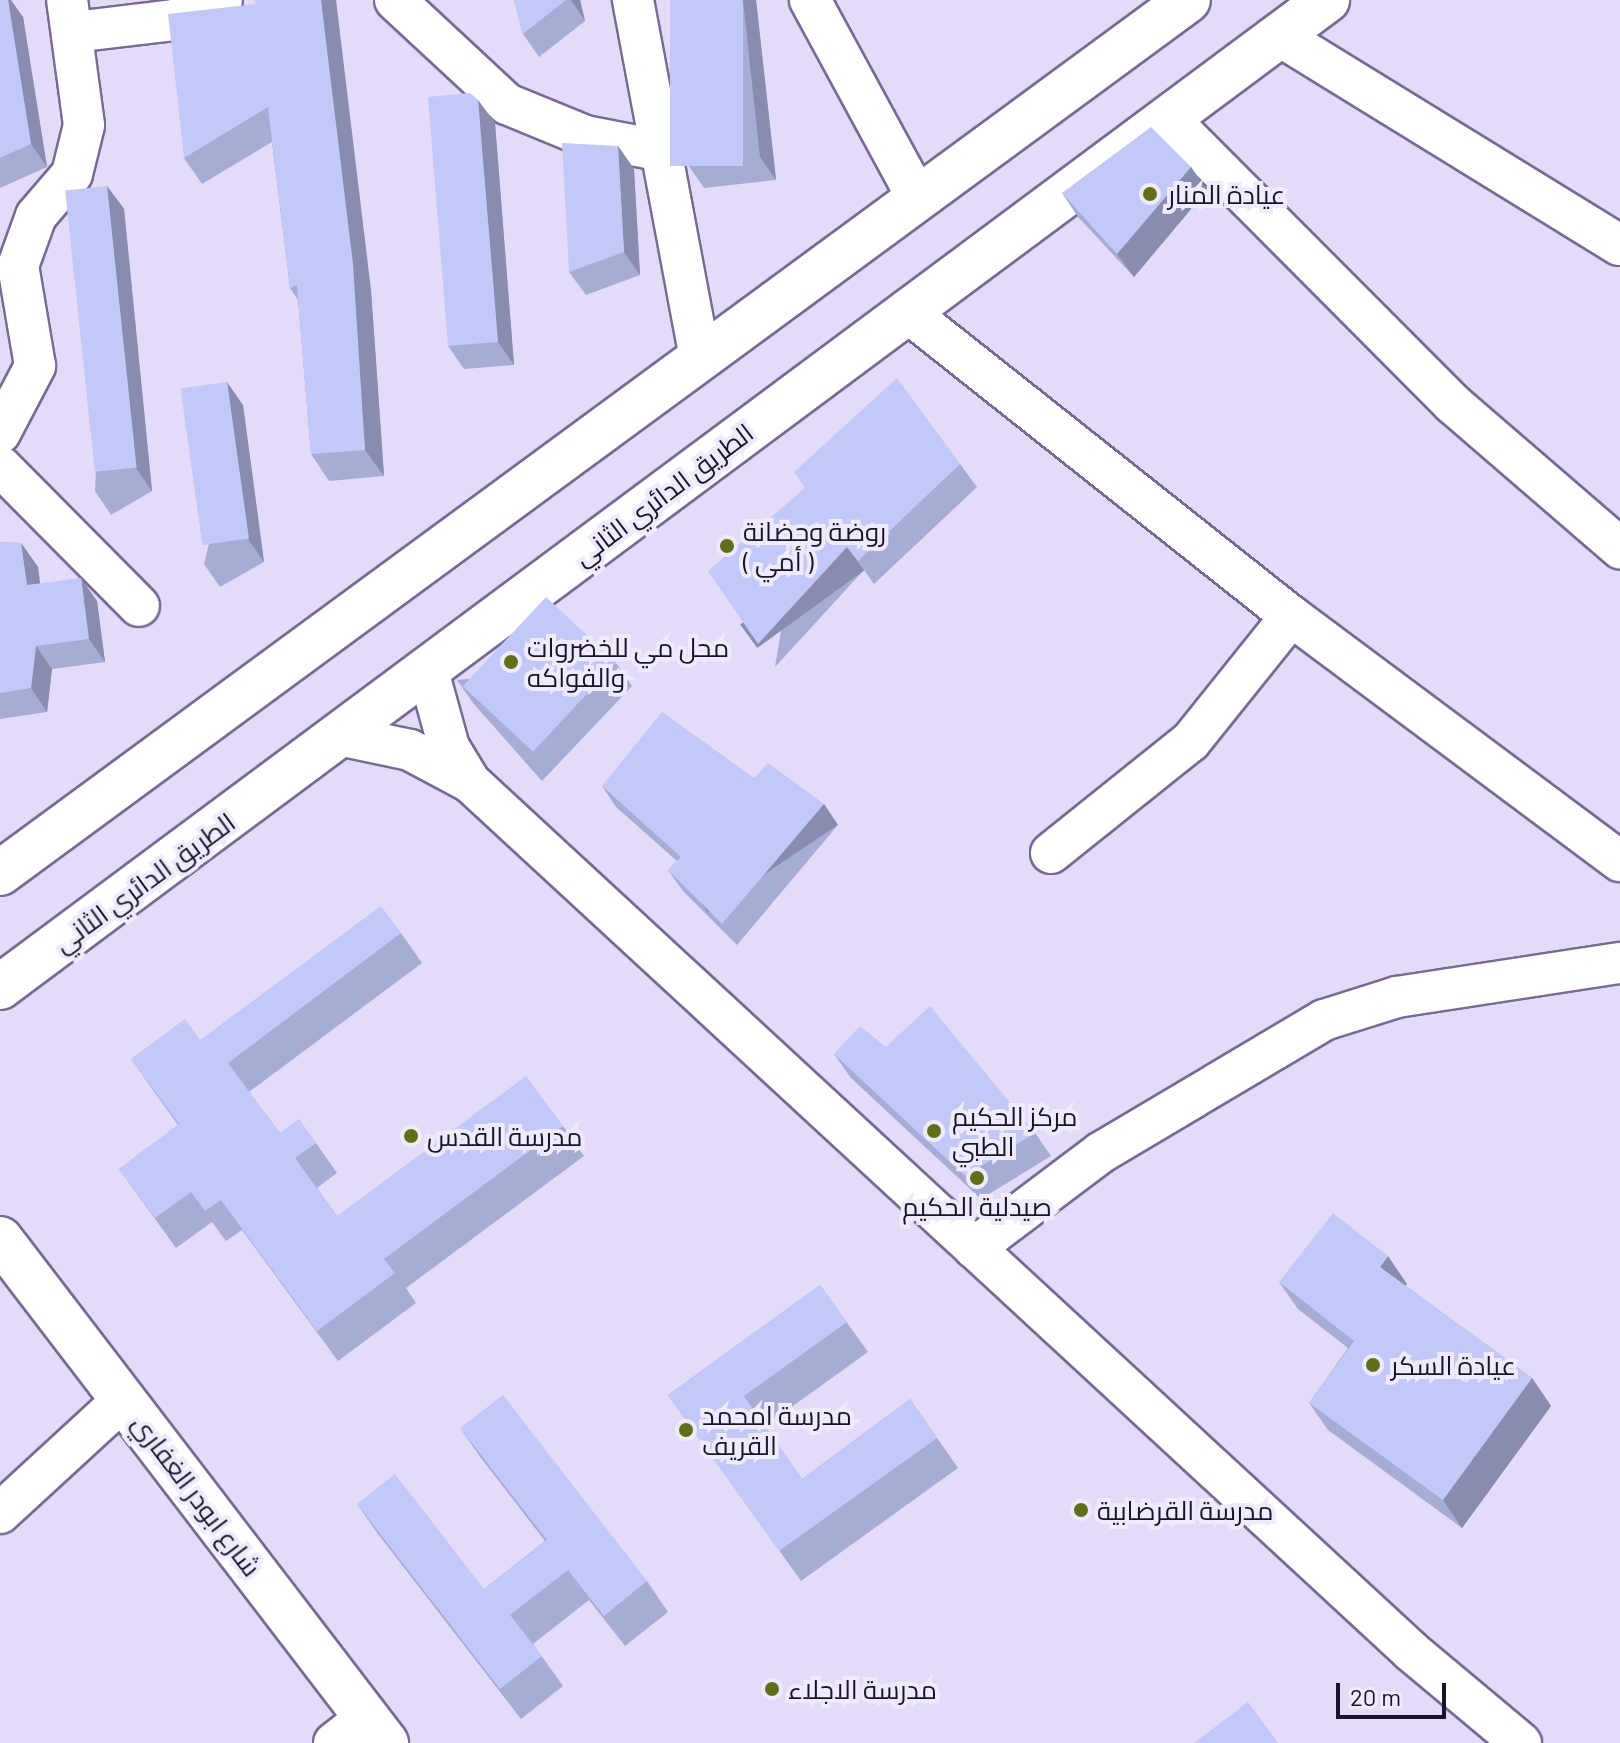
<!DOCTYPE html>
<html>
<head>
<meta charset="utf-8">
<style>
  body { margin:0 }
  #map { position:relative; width:1620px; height:1743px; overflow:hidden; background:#e3dbf8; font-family:Barlow,Cairo,sans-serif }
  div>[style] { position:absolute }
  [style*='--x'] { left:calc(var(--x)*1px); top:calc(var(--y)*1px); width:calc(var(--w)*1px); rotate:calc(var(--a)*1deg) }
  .roads { filter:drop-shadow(2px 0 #786a95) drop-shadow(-2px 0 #786a95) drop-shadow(0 2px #786a95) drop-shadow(0 -2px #786a95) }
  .minor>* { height:40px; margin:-20px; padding:0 20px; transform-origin:20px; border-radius:20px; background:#fff }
  .tertiary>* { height:44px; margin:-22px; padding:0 22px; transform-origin:22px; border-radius:22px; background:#fff }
  .primary>* { height:44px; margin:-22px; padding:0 22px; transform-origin:22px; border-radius:22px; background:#fff }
  .wall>* { inset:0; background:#a7acd5 }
  .shaded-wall>* { inset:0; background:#888cae; transform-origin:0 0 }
  .building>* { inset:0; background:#c2c8f8; transform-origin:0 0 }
  .dots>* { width:22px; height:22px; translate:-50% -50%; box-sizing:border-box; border:4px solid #f0eafe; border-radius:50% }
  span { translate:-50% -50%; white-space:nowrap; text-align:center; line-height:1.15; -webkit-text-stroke:8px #f0eafe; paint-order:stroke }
  .poi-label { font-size:26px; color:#1a1526 }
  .left { translate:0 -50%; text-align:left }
  .street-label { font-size:26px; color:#1a1526 }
  .scale { position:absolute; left:1336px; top:1683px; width:110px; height:36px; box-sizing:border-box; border:4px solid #1a1526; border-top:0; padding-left:10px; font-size:24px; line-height:28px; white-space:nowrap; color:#1a1526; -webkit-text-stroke:6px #f0eafe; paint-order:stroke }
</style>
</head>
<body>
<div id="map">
  <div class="roads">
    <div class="minor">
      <i style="--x:395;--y:0;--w:153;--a:42.9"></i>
      <i style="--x:507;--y:104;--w:84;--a:22.3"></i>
      <i style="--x:585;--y:136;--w:78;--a:11"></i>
      <i style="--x:633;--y:0;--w:363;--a:79.4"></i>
      <i style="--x:810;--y:0;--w:226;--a:61.5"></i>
      <i style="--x:74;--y:32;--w:102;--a:-6.8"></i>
      <i style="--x:175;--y:20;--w:51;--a:-23.1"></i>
      <i style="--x:1278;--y:35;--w:401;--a:31.6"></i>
      <i style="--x:1168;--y:118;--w:404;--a:45.1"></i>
      <i style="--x:1453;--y:404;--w:221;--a:40.8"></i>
      <i style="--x:906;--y:311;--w:491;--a:38.4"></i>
      <i style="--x:1291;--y:616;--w:410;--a:36.7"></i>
      <i style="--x:0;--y:433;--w:76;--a:-62.4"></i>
      <i style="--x:35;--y:366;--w:101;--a:-99.6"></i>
      <i style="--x:18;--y:266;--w:53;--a:-70.2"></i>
      <i style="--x:36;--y:216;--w:55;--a:-49.4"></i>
      <i style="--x:72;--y:174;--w:50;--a:-76.2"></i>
      <i style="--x:84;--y:125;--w:126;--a:-97.7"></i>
      <i style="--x:0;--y:466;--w:197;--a:45.2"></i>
      <i style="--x:428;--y:671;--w:79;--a:74.6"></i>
      <i style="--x:449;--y:747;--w:41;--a:59"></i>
      <i style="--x:343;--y:736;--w:68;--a:11.8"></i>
      <i style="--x:410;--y:750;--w:68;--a:28.1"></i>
      <i style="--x:470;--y:782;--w:1282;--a:42.72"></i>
      <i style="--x:1412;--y:1652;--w:142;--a:39.9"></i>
      <i style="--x:1051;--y:853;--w:179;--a:-38.7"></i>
      <i style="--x:1191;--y:741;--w:160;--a:-51.3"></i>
      <i style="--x:974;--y:1248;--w:158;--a:-37"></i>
      <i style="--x:1100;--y:1153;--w:261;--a:-30.7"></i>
      <i style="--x:1324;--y:1020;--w:77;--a:-17.5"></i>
      <i style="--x:1397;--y:997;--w:226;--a:-8.7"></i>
      <i style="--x:0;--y:1513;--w:168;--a:-42.6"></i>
      <i style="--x:334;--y:1743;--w:42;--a:-38.2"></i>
    </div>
    <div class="tertiary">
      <i style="--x:0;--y:1239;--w:635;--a:52.55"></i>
    </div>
    <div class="primary">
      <i style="--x:0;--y:873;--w:1474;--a:-36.31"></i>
      <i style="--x:0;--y:987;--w:1654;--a:-36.64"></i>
    </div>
  </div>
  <div class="wall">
    <i style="clip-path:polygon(0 0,23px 17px,47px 167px,0 188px)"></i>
    <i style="clip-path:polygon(514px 0,580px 0,585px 21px,539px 57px,523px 34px)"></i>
    <i style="clip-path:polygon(670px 0,756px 0,776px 180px,704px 188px,688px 165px)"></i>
    <i style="clip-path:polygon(256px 4px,371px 290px,384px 476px,329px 481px,311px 454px,298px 300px,290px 288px,272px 142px,202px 184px,184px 158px)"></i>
    <i style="clip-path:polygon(478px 100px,495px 123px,514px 365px,464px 369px,448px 346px)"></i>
    <i style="clip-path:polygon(618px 146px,634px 169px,640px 275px,586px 295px,569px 272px)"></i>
    <i style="clip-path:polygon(1191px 167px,1207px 190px,1134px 277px,1078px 217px,1062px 193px)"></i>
    <i style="clip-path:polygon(107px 186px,124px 209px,152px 491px,111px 515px,95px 491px)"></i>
    <i style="clip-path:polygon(243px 405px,264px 562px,220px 587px,204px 564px)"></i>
    <i style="clip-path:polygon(960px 464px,977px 487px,874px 584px,864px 570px,775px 667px,805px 488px)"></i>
    <i style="clip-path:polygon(0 542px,21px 543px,38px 567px,40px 584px,97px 601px,105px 662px,52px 669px,47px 712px,0 719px)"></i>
    <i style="clip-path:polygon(616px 663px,632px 686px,542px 781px,473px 703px,457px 680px)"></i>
    <i style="clip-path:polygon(754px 778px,838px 825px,737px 945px,683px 891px,668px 870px,677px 861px,616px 807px,602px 786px)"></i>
    <i style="clip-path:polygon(401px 933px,422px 963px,249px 1092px,280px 1133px,316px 1143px,337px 1173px,317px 1188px,337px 1216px,563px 1126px,584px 1156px,406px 1288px,416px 1303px,338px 1361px,242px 1230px,226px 1241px,212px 1222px,176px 1248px,119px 1169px,178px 1125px,131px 1059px,200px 1040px)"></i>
    <i style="clip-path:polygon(886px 1047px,1035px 1133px,1051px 1156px,981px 1199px,851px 1078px,834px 1054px)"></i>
    <i style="clip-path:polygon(1279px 1282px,1407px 1284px,1406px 1286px,1532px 1378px,1551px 1406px,1462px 1528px,1328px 1430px,1309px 1403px,1348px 1348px,1298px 1309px)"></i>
    <i style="clip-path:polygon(820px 1285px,868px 1352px,765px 1426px,802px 1479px,910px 1399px,958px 1468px,801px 1581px,668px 1395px)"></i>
    <i style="clip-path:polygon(460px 1428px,647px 1581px,668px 1612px,625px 1646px,589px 1600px,533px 1644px,563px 1686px,521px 1719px,378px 1534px,357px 1504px,484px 1589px,545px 1541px,481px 1458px)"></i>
  </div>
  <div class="shaded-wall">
    <i style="clip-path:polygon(8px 0,11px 0,23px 17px,47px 167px,31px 144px)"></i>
    <i style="clip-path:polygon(321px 0,336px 0,371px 290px,384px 476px,365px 450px)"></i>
    <i style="clip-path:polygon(571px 0,580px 0,585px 21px)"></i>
    <i style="clip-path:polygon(743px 0,756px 0,776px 180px,760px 157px)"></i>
    <i style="clip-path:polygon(478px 100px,495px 123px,514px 365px,498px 342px)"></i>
    <i style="clip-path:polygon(618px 146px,634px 169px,640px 275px,624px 252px)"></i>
    <i style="clip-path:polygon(1191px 167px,1207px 190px,1134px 277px,1117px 254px)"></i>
    <i style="clip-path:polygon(107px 186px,124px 209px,152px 491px,136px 468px)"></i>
    <i style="clip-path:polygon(227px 382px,243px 405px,264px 562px,248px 539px)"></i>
    <i style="clip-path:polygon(21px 543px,38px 567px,43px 608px,27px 585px)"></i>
    <i style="left:847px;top:547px;width:29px;height:132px;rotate:54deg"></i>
    <i style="clip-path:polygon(81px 578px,97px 601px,105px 662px,89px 639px)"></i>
    <i style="clip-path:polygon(36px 646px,52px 669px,47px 712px,31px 688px)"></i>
    <i style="left:824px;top:804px;width:25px;height:157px;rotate:56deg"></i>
    <i style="clip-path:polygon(1388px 1256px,1407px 1284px,1399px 1294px,1380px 1267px)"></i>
    <i style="clip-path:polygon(1532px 1378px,1551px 1406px,1462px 1528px,1443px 1500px)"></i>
  </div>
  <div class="building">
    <i style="clip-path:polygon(0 0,8px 0,31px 144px,0 158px)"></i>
    <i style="clip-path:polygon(255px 0,321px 0,353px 264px,365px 450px,311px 454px,297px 285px,290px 288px,268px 107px,184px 158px,168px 14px,256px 4px)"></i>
    <i style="clip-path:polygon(514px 0,566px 0,523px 34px)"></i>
    <i style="left:670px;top:0;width:73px;height:166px"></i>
    <i style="clip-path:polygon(470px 93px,478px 100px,498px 342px,448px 346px,428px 97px)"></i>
    <i style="clip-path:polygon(1151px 127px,1191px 167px,1117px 254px,1062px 193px)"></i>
    <i style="clip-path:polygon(562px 143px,618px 146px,624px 252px,569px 272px)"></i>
    <i style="left:107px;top:186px;width:283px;height:42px;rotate:84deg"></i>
    <i style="clip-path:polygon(897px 378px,960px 464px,858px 561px,847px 547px,758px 644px,708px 571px,805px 488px,794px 472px)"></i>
    <i style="left:227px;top:382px;width:158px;height:47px;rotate:82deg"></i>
    <i style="clip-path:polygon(0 542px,21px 543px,27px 585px,81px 578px,89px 639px,36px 646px,31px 688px,0 693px)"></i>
    <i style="left:546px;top:597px;width:96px;height:122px;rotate:43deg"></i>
    <i style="clip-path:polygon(662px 712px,754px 778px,768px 763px,824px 804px,722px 924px,668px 870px,681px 857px,602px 786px)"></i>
    <i style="clip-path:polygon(381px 906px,401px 933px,228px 1063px,280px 1133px,299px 1119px,316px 1143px,295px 1158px,337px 1216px,526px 1076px,563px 1126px,384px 1259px,395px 1273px,317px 1331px,221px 1200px,205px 1211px,191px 1192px,155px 1218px,119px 1169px,179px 1124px,131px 1059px,185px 1019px,200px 1040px)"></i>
    <i style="clip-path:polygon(930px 1006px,1035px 1133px,965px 1176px,834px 1054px,860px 1026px,886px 1047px)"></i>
    <i style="clip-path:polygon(1333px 1213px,1388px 1256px,1380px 1267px,1532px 1378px,1443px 1500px,1309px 1403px,1354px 1341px,1279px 1282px)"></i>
    <i style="clip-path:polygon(820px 1285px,847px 1322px,744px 1396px,802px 1479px,910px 1399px,937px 1438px,779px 1551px,668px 1395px)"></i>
    <i style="clip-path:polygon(503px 1395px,647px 1581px,604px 1616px,568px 1570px,510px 1615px,542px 1656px,500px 1689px,357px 1504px,395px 1474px,484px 1589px,547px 1540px,460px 1428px)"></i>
    <i style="clip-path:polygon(1248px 1702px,1278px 1743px,1194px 1743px)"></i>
  </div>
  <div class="dots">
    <i style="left:1150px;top:194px;background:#616f19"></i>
    <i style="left:727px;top:546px;background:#616f19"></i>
    <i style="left:511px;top:662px;background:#616f19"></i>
    <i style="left:934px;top:1131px;background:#616f19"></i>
    <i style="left:411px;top:1136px;background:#616f19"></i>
    <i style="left:977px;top:1178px;background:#616f19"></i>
    <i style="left:1373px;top:1365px;background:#616f19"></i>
    <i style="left:686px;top:1430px;background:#616f19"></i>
    <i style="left:1081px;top:1510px;background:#616f19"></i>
    <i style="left:772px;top:1689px;background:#616f19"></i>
  </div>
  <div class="poi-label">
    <span class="left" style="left:1168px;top:194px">عيادة المنار</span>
    <span class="left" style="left:743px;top:546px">روضة وحضانة<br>( أمي )</span>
    <span class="left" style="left:527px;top:662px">محل مي للخضروات<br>والفواكه</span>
    <span class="left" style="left:952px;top:1131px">مركز الحكيم<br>الطبي</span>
    <span class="left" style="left:427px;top:1136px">مدرسة القدس</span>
    <span style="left:977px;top:1206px">صيدلية الحكيم</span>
    <span class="left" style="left:1391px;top:1365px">عيادة السكر</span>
    <span class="left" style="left:702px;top:1430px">مدرسة امحمد<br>القريف</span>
    <span class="left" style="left:1097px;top:1510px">مدرسة القرضابية</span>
    <span class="left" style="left:788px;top:1689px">مدرسة الاجلاء</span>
  </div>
  <div class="street-label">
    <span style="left:663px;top:494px;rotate:-37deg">الطريق الدائري الثاني</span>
    <span style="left:144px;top:882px;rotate:-36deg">الطريق الدائري الثاني</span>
    <span style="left:197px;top:1495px;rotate:53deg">شارع ابودر الغفاري</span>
  </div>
  <div class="scale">20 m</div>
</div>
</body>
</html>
